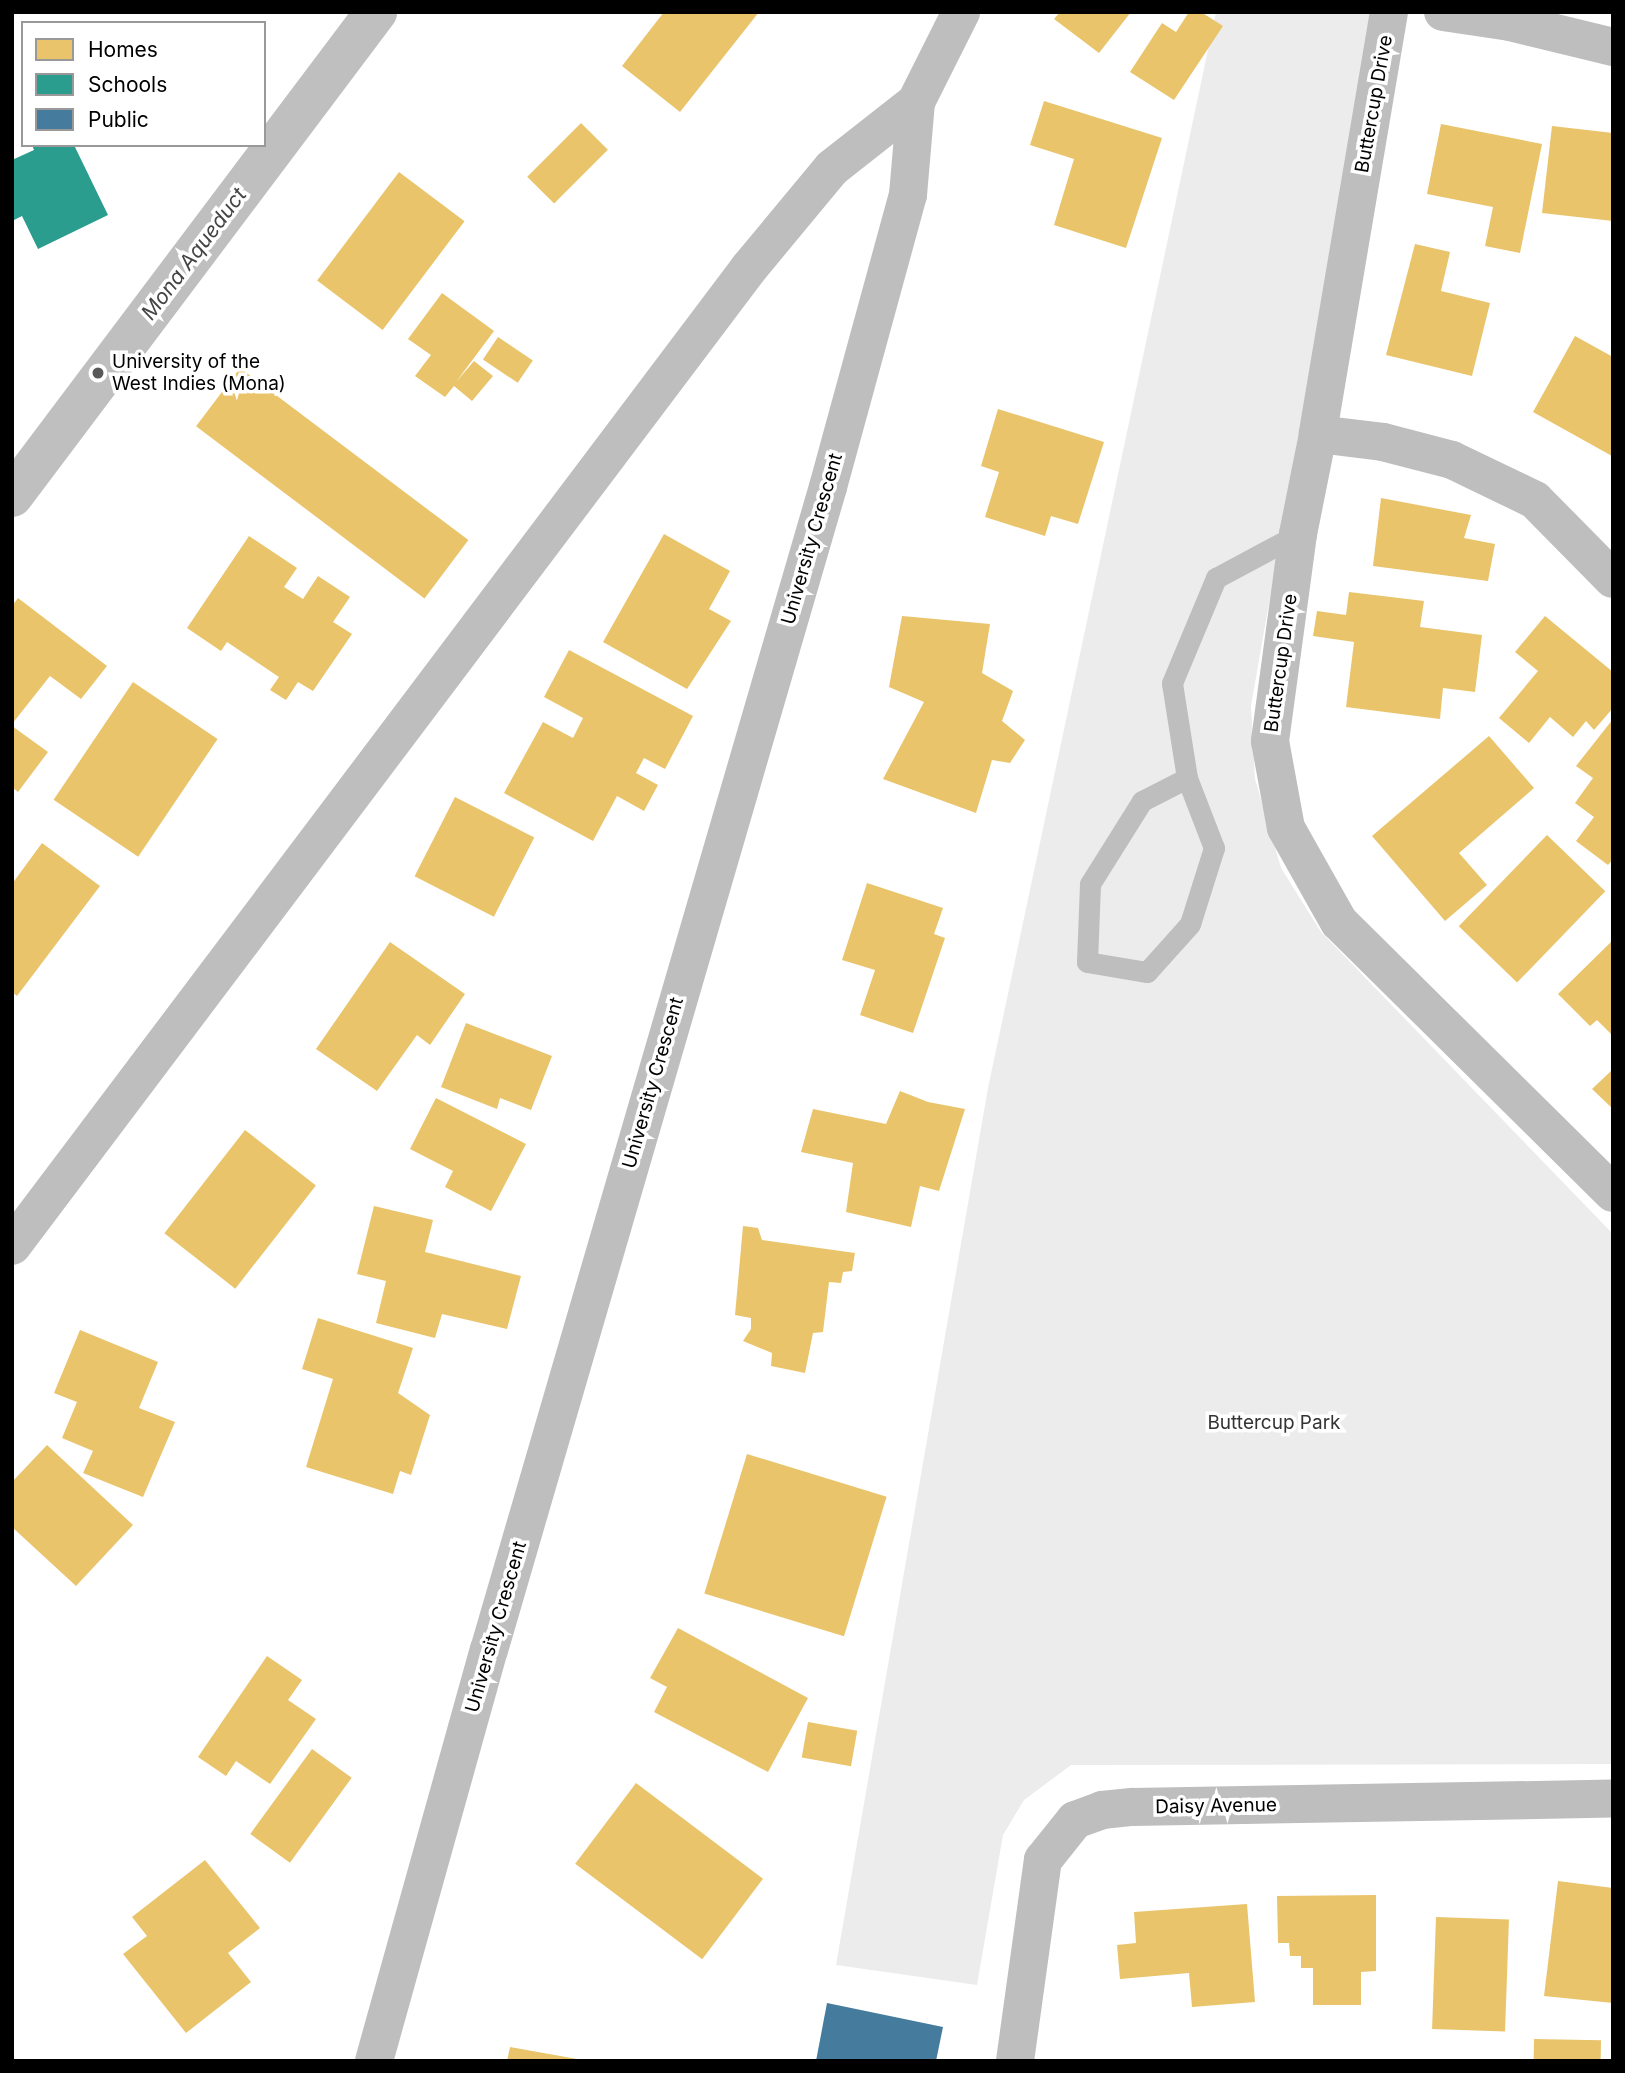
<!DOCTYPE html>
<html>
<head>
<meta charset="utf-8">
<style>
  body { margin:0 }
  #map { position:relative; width:1625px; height:2073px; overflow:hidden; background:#fff; font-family:Inter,sans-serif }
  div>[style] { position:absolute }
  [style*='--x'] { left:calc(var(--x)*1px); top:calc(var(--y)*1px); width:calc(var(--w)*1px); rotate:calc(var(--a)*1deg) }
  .green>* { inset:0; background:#ececec }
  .homes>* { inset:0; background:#e9c46a; transform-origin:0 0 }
  .schools>* { inset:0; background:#2a9d8f }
  .public>* { inset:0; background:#457b9d }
  .canal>* { height:42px; margin:-21px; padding:0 21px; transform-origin:21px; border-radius:21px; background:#bfbfbf }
  .service>* { height:21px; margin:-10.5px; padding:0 10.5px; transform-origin:10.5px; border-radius:10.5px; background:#bebebe }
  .minor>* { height:38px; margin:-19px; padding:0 19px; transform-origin:19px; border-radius:19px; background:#bebebe }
  .dots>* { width:19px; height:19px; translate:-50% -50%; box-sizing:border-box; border:4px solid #fff; border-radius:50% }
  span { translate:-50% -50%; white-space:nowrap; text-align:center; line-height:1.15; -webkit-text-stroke:7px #fff; paint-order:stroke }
  .street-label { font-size:19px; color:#000 }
  .poi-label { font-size:19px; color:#000 }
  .left { translate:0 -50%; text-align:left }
  .park-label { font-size:19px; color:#333 }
  .water-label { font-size:21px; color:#444; font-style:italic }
  .frame { position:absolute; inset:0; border:14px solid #000; pointer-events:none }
  .legend { position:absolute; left:21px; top:21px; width:245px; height:126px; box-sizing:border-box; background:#fff; border:2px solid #999; margin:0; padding:9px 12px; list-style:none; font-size:21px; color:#000 }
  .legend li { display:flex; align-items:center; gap:14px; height:35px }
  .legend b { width:35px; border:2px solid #999 }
</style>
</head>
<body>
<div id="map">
  <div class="green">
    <i style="clip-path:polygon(1216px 12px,1372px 12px,1251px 706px,1255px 779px,1281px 868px,1321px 932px,1613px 1234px,1613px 1764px,1071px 1765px,1024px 1800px,1003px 1835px,977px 1985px,836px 1965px,988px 1088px)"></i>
  </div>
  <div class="homes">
    <i style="clip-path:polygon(664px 12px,759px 12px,680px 112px,622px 66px)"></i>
    <i style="clip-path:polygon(1060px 12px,1131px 12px,1099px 53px,1054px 19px)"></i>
    <i style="clip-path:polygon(1189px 12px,1201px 12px,1223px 26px,1174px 100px,1130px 72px,1162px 23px,1176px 32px)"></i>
    <i style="clip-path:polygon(1044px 101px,1162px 138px,1126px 248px,1054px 225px,1074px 159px,1030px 145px)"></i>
    <i style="left:581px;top:123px;width:38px;height:76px;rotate:45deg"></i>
    <i style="clip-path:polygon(1441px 124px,1542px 144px,1520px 253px,1485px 246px,1493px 207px,1427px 194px)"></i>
    <i style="clip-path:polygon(1552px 126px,1613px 133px,1613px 221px,1542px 213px)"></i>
    <i style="left:399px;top:172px;width:82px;height:136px;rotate:37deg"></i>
    <i style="clip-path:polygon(1415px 244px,1450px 252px,1441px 291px,1490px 303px,1472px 376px,1386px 355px)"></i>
    <i style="clip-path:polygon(442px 293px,494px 331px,456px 382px,474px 361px,493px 376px,472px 401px,454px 386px,445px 397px,415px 376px,431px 355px,408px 339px)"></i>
    <i style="clip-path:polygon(1575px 336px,1613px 357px,1612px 456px,1533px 412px)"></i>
    <i style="left:498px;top:337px;width:42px;height:27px;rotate:34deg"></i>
    <i style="left:240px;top:368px;width:286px;height:73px;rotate:37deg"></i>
    <i style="clip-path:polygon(998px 409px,1104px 442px,1078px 524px,1051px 516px,1045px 536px,985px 517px,999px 472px,981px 466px)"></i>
    <i style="clip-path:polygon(1381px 498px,1471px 515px,1464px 538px,1495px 544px,1488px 581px,1373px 566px)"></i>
    <i style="clip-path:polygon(664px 534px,730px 571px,709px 609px,731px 621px,687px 689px,603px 642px)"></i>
    <i style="clip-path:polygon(249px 536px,297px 568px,284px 587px,303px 599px,318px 576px,350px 597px,333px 622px,352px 634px,313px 691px,298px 682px,286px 700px,270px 690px,279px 677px,227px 642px,221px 651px,187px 628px)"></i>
    <i style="clip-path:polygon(1349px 592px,1424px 601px,1420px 627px,1482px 635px,1475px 692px,1443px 688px,1440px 719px,1346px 707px,1354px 642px,1313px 636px,1317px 611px,1346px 615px)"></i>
    <i style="clip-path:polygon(18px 598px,107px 666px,81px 699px,50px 676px,12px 724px,12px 606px)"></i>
    <i style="clip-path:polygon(902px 616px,990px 624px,982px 673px,1013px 691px,1002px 721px,1025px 740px,1010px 763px,992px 760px,976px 813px,883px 779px,924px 702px,889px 687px)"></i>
    <i style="clip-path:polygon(1545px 616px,1613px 672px,1613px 708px,1594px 730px,1586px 721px,1573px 737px,1550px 717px,1529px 743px,1499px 718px,1538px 671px,1515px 652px)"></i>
    <i style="clip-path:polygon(569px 650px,693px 716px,665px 769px,644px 758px,636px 773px,658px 785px,644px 811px,617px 796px,593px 841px,504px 793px,543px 722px,573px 738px,583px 718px,544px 697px)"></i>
    <i style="left:133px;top:682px;width:102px;height:142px;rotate:34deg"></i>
    <i style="clip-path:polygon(1613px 719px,1613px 859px,1608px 865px,1576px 841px,1594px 817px,1575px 803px,1593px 778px,1576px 766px)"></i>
    <i style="clip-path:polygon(12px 726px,48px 752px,18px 792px,12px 787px)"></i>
    <i style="clip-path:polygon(1489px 736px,1534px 788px,1459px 853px,1487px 885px,1445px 921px,1372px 836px)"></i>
    <i style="left:455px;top:797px;width:89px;height:89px;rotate:27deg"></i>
    <i style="left:1547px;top:835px;width:81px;height:127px;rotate:44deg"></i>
    <i style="clip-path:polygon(42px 843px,100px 886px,17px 996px,12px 992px,12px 884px)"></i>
    <i style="clip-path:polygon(867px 883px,943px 908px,934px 934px,945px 938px,913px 1033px,860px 1015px,875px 970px,842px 960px)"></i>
    <i style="clip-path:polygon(1613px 940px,1613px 1036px,1597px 1020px,1590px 1026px,1558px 994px)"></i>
    <i style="clip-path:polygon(390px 942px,465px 994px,430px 1045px,417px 1035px,377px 1091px,316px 1049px)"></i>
    <i style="clip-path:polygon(466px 1023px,552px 1056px,531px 1110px,500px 1098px,497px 1109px,441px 1087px)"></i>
    <i style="clip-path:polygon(1611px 1071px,1613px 1073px,1613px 1109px,1592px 1089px)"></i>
    <i style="clip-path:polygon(900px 1091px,928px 1102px,965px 1109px,939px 1191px,920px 1186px,911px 1227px,846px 1212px,853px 1163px,801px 1152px,813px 1109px,886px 1124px)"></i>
    <i style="clip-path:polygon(436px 1098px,526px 1144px,491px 1211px,445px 1187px,453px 1171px,410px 1149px)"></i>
    <i style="left:245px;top:1130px;width:90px;height:131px;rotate:38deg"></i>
    <i style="clip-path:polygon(374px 1206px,433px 1220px,425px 1252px,521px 1276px,507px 1329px,442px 1314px,435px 1338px,376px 1323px,386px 1281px,357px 1274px)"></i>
    <i style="clip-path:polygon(743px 1226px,758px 1228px,762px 1240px,855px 1253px,852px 1271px,843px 1272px,841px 1283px,829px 1282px,823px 1332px,813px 1333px,805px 1373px,771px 1366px,772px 1353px,743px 1341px,751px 1329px,751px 1318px,735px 1315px)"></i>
    <i style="clip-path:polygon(318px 1318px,413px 1348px,398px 1393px,430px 1415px,411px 1475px,400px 1471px,393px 1494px,306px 1467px,333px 1379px,302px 1369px)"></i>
    <i style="clip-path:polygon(80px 1330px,158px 1362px,139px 1408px,175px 1422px,143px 1497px,83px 1473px,93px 1451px,62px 1438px,77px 1402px,54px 1393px)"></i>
    <i style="clip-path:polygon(47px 1445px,133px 1525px,76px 1586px,12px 1527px,12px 1482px)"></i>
    <i style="left:747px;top:1454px;width:146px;height:146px;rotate:17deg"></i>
    <i style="clip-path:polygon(678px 1628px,808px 1698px,768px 1772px,654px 1712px,667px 1687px,650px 1678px)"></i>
    <i style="clip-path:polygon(267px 1656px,302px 1680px,288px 1700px,316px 1719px,270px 1784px,236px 1761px,226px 1776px,198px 1757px)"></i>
    <i style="left:808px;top:1722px;width:50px;height:36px;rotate:10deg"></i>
    <i style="left:312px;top:1749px;width:49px;height:105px;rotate:36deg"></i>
    <i style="left:636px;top:1783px;width:159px;height:101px;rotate:37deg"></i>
    <i style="clip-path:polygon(205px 1860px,260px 1928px,228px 1953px,251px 1982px,186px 2033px,123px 1954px,147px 1936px,132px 1917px)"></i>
    <i style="clip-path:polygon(1558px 1881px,1613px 1888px,1613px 2003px,1544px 1996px)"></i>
    <i style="clip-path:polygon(1376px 1895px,1376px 1971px,1361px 1972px,1361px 2005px,1313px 2005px,1313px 1968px,1301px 1968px,1301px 1956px,1290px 1956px,1289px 1943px,1278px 1943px,1277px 1896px)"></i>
    <i style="clip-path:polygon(1247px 1904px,1255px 2002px,1192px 2007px,1189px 1973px,1120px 1979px,1117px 1945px,1136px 1943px,1134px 1912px)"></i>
    <i style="left:1436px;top:1917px;width:73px;height:112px;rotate:2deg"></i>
    <i style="left:1534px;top:2039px;width:67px;height:22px;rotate:1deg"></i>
    <i style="clip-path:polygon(510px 2047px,577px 2059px,576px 2061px,507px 2061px)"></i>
  </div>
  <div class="schools">
    <i style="clip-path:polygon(32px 145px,74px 145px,108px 215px,38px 249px,22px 216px,12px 221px,12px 160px,34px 150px)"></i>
  </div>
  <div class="public">
    <i style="clip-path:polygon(827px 2003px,943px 2027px,936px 2061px,816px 2061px)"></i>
  </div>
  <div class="canal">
    <i style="--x:12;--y:496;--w:606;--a:-53.05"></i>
  </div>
  <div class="service">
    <i style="--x:1187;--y:778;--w:51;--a:152.9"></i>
    <i style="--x:1142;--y:801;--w:98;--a:122.1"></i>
    <i style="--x:1090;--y:884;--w:78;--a:92.2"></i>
    <i style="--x:1087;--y:962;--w:61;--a:9.5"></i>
    <i style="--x:1147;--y:972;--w:64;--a:-48.1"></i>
    <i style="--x:1190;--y:924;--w:80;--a:-72.5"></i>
    <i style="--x:1214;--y:848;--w:75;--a:-111.1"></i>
    <i style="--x:1187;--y:778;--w:96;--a:-99"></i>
    <i style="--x:1172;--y:683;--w:114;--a:-67.3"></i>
    <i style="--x:1216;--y:578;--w:93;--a:-28.2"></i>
  </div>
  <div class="minor">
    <i style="--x:1389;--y:12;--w:428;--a:99.6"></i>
    <i style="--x:1318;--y:434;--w:102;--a:101.3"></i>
    <i style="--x:1298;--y:534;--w:209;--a:97.7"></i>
    <i style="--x:1270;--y:741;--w:88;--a:79.6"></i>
    <i style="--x:1286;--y:828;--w:108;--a:60.6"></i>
    <i style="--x:1339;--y:922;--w:385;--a:44.7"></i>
    <i style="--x:1443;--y:12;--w:68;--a:8.5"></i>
    <i style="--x:1510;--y:22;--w:106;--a:13.6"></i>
    <i style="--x:1318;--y:434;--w:65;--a:7"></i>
    <i style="--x:1383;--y:442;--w:71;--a:14.6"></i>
    <i style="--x:1452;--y:460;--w:92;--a:25.7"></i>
    <i style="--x:1535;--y:500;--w:111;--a:45.4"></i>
    <i style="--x:12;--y:1246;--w:1225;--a:-53"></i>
    <i style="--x:749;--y:268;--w:130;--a:-50.3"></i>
    <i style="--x:832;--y:168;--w:107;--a:-38.2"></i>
    <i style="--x:374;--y:2061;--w:427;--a:-74.4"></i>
    <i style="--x:489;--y:1650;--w:1211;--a:-73.75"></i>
    <i style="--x:828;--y:487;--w:303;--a:-74.7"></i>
    <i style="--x:908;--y:195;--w:93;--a:-85.1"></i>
    <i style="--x:916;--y:102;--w:101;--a:-63.4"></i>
    <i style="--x:1015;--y:2061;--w:203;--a:-82.1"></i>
    <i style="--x:1043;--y:1860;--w:51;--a:-51.3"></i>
    <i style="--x:1075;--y:1820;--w:29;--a:-20"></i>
    <i style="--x:1102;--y:1810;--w:30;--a:-6"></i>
    <i style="--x:1132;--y:1807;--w:481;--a:-1"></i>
  </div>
  <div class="dots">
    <i style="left:98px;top:373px;background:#595959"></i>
  </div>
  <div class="street-label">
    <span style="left:1374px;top:104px;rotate:-80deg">Buttercup Drive</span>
    <span style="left:812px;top:539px;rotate:-74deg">University Crescent</span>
    <span style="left:1281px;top:663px;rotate:-82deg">Buttercup Drive</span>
    <span style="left:653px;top:1083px;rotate:-74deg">University Crescent</span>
    <span style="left:496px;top:1627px;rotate:-74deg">University Crescent</span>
    <span style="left:1216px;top:1806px;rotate:-1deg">Daisy Avenue</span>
  </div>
  <div class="poi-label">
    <span class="left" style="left:112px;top:373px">University of the<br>West Indies (Mona)</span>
  </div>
  <div class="park-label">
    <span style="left:1274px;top:1423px">Buttercup Park</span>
  </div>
  <div class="water-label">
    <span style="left:194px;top:254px;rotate:-53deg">Mona Aqueduct</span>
  </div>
  <div class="frame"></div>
  <ul class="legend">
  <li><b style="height:19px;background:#e9c46a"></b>Homes</li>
  <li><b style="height:19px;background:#2a9d8f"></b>Schools</li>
  <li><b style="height:19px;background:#457b9d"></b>Public</li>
  </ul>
</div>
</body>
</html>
